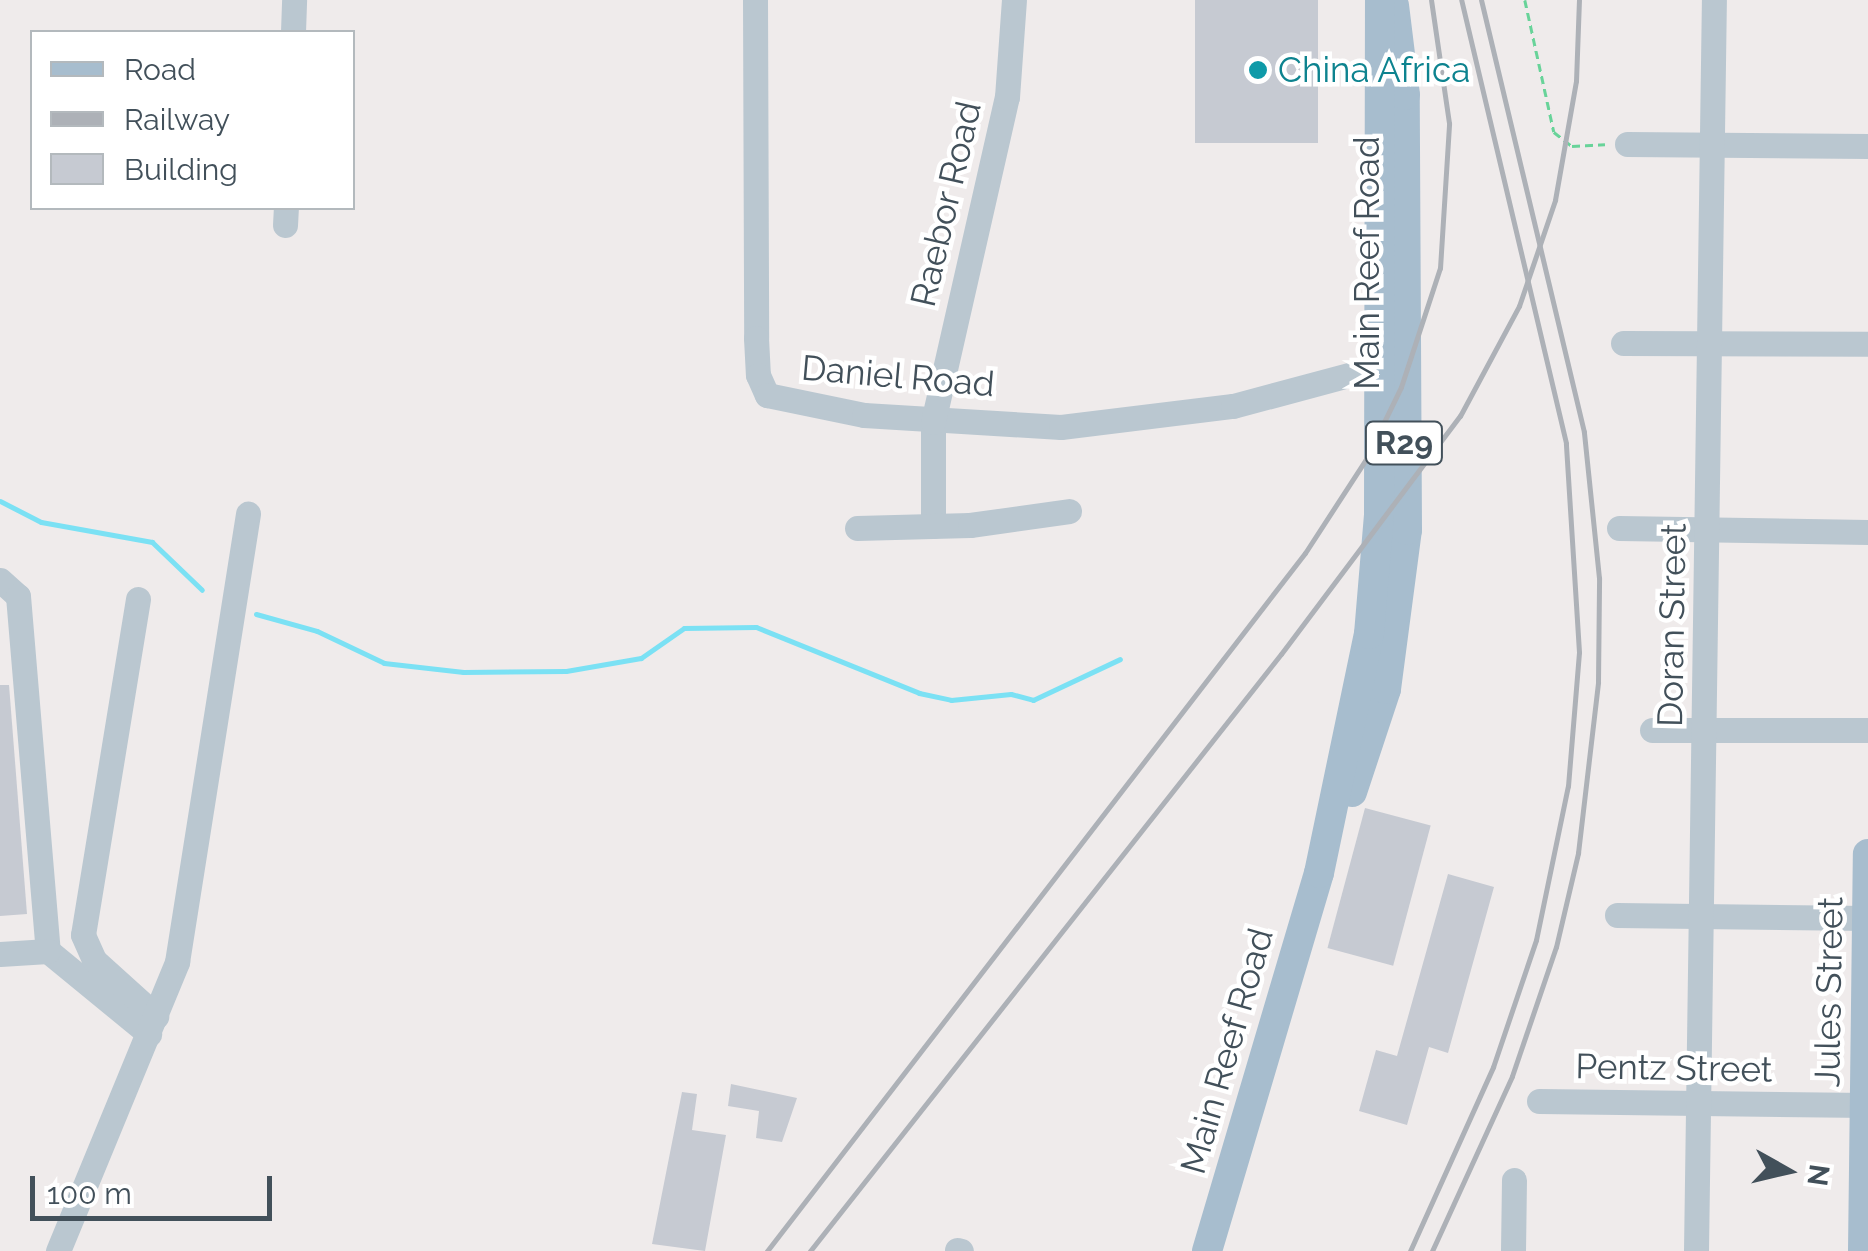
<!DOCTYPE html>
<html>
<head>
<meta charset="utf-8">
<style>
  body { margin:0 }
  #map { position:relative; width:1868px; height:1251px; overflow:hidden; background:#efebeb; font-family:Raleway,sans-serif }
  div>[style] { position:absolute }
  [style*='--x'] { left:calc(var(--x)*1px); top:calc(var(--y)*1px); width:calc(var(--w)*1px); rotate:calc(var(--a)*1deg) }
  .stream>* { height:5px; margin:-2.5px; padding:0 2.5px; transform-origin:2.5px; border-radius:2.5px; background:#7be1f4 }
  .building>* { inset:0; background:#c6cad2; transform-origin:0 0 }
  .path>* { height:2.5px; margin-top:-1.25px; transform-origin:0; background:repeating-linear-gradient(90deg,#68d399 0 8px,transparent 0 13px) }
  .minor>* { height:25px; margin:-12.5px; padding:0 12.5px; transform-origin:12.5px; border-radius:12.5px; background:#bac7d0 }
  .major>* { height:30px; margin:-15px; padding:0 15px; transform-origin:15px; border-radius:15px; background:#a7bdce }
  .rail>* { height:5px; margin:-2.5px; padding:0 2.5px; transform-origin:2.5px; border-radius:2.5px; background:#adb1b7 }
  .dots>* { width:28px; height:28px; translate:-50% -50%; box-sizing:border-box; border:5px solid #fff; border-radius:50% }
  span { translate:-50% -50%; white-space:nowrap; text-align:center; line-height:1.15; -webkit-text-stroke:9px #fff; paint-order:stroke }
  .shield-label span { padding:2px 8px; background:#fff; border:2px solid; border-radius:8px; -webkit-text-stroke-width:0 }
  .shield-label { font-size:32px; color:#42505a; font-weight:700 }
  .culture-label { font-size:35px; color:#0d838f }
  .left { translate:0 -50%; text-align:left }
  .street-label { font-size:35px; color:#42505a }
  .legend { position:absolute; left:30px; top:30px; width:325px; height:180px; box-sizing:border-box; background:#fff; border:2px solid #b3b9bd; margin:0; padding:12px 18px; list-style:none; font-size:30px; color:#42505a }
  .legend li { display:flex; align-items:center; gap:20px; height:50px }
  .legend b { width:50px; border:2px solid #b3b9bd }
  .north { position:absolute; left:1738px; top:1121px; width:100px; height:100px; -webkit-text-stroke:8px #fff; paint-order:stroke; rotate:98deg; font-size:28px; font-weight:700; line-height:40px; text-align:center; color:#42505a }
  .north::after { content:''; display:block; margin:auto; width:35px; height:45px; background:#42505a; clip-path:polygon(50% 0,100% 100%,50% 72%,0 100%) }
  .scale { position:absolute; left:30px; top:1176px; width:242px; height:45px; box-sizing:border-box; border:5px solid #42505a; border-top:0; padding-left:12px; font-size:30px; line-height:35px; white-space:nowrap; color:#42505a; -webkit-text-stroke:8px #fff; paint-order:stroke }
</style>
</head>
<body>
<div id="map">
  <div class="stream">
    <i style="--x:0;--y:501;--w:46;--a:27.1"></i>
    <i style="--x:41;--y:522;--w:113;--a:10.2"></i>
    <i style="--x:152;--y:542;--w:69;--a:43.8"></i>
    <i style="--x:256;--y:614;--w:63;--a:15.6"></i>
    <i style="--x:317;--y:631;--w:74;--a:25.5"></i>
    <i style="--x:384;--y:663;--w:80;--a:6.5"></i>
    <i style="--x:463;--y:672;--w:103;--a:-0.6"></i>
    <i style="--x:566;--y:671;--w:76;--a:-9.8"></i>
    <i style="--x:641;--y:658;--w:52;--a:-34.9"></i>
    <i style="--x:684;--y:628;--w:72;--a:-0.8"></i>
    <i style="--x:756;--y:627;--w:176;--a:22"></i>
    <i style="--x:919;--y:693;--w:33;--a:12"></i>
    <i style="--x:951;--y:700;--w:60;--a:-5.7"></i>
    <i style="--x:1011;--y:694;--w:23;--a:15"></i>
    <i style="--x:1033;--y:700;--w:96;--a:-25.2"></i>
  </div>
  <div class="building">
    <i style="left:1195px;top:0;width:123px;height:143px"></i>
    <i style="clip-path:polygon(0 685px,9px 685px,27px 914px,0 916px)"></i>
    <i style="left:1365px;top:808px;width:68px;height:145px;rotate:15deg"></i>
    <i style="clip-path:polygon(1448px 874px,1494px 887px,1448px 1053px,1429px 1047px,1407px 1125px,1359px 1111px,1376px 1050px,1397px 1056px)"></i>
    <i style="clip-path:polygon(731px 1084px,797px 1098px,782px 1142px,756px 1138px,759px 1111px,728px 1106px)"></i>
    <i style="clip-path:polygon(682px 1092px,697px 1094px,692px 1130px,726px 1135px,705px 1251px,652px 1244px)"></i>
  </div>
  <div class="path">
    <i style="--x:1525;--y:0;--w:135;--a:77.6"></i>
    <i style="--x:1554;--y:132;--w:23;--a:38"></i>
    <i style="--x:1572;--y:146;--w:33;--a:-3"></i>
  </div>
  <div class="minor">
    <i style="--x:755;--y:0;--w:338;--a:89.8"></i>
    <i style="--x:756;--y:338;--w:37;--a:87"></i>
    <i style="--x:758;--y:375;--w:22;--a:66"></i>
    <i style="--x:767;--y:395;--w:99;--a:11.7"></i>
    <i style="--x:864;--y:415;--w:197;--a:3.5"></i>
    <i style="--x:1061;--y:427;--w:173;--a:-7"></i>
    <i style="--x:1233;--y:406;--w:166;--a:-15"></i>
    <i style="--x:293;--y:32;--w:32;--a:-88"></i>
    <i style="--x:1627;--y:144;--w:241;--a:0.5"></i>
    <i style="--x:285;--y:225;--w:17;--a:-87"></i>
    <i style="--x:1623;--y:343;--w:245;--a:0.2"></i>
    <i style="--x:933;--y:526;--w:104;--a:-90"></i>
    <i style="--x:933;--y:422;--w:333;--a:-77.2"></i>
    <i style="--x:1007;--y:97;--w:97;--a:-85.9"></i>
    <i style="--x:857;--y:528;--w:113;--a:-1.5"></i>
    <i style="--x:970;--y:525;--w:100;--a:-8"></i>
    <i style="--x:1619;--y:528;--w:249;--a:0.9"></i>
    <i style="--x:0;--y:580;--w:24;--a:42"></i>
    <i style="--x:18;--y:596;--w:356;--a:85.2"></i>
    <i style="--x:48;--y:951;--w:131;--a:39.4"></i>
    <i style="--x:138;--y:599;--w:340;--a:99.3"></i>
    <i style="--x:83;--y:935;--w:27;--a:66"></i>
    <i style="--x:94;--y:960;--w:84;--a:42.1"></i>
    <i style="--x:1652;--y:730;--w:216;--a:0"></i>
    <i style="--x:1617;--y:915;--w:251;--a:0.7"></i>
    <i style="--x:0;--y:954;--w:48;--a:-3.6"></i>
    <i style="--x:1539;--y:1101;--w:329;--a:0.7"></i>
    <i style="--x:957;--y:1250;--w:4;--a:14"></i>
    <i style="--x:58;--y:1251;--w:313;--a:-67.6"></i>
    <i style="--x:177;--y:962;--w:454;--a:-81"></i>
    <i style="--x:1513;--y:1251;--w:71;--a:-89.2"></i>
    <i style="--x:1696;--y:1251;--w:1251;--a:-89.18"></i>
  </div>
  <div class="major">
    <i style="--x:1352;--y:792;--w:108;--a:-71.7"></i>
    <i style="--x:1386;--y:689;--w:160;--a:-82.5"></i>
    <i style="--x:1407;--y:530;--w:435;--a:-90.3"></i>
    <i style="--x:1405;--y:95;--w:90;--a:-97"></i>
    <i style="--x:1207;--y:1251;--w:394;--a:-73.5"></i>
    <i style="--x:1319;--y:873;--w:244;--a:-78.2"></i>
    <i style="--x:1369;--y:634;--w:120;--a:-85.2"></i>
    <i style="--x:1379;--y:514;--w:514;--a:-89.89"></i>
    <i style="--x:1863;--y:1251;--w:397;--a:-89.3"></i>
  </div>
  <div class="rail">
    <i style="--x:767;--y:1251;--w:881;--a:-52.38"></i>
    <i style="--x:1305;--y:553;--w:112;--a:-57"></i>
    <i style="--x:1366;--y:459;--w:80;--a:-64.1"></i>
    <i style="--x:1401;--y:387;--w:125;--a:-71.9"></i>
    <i style="--x:1440;--y:268;--w:145;--a:-86.4"></i>
    <i style="--x:1449;--y:123;--w:124;--a:-98.3"></i>
    <i style="--x:810;--y:1251;--w:760;--a:-51.73"></i>
    <i style="--x:1281;--y:654;--w:298;--a:-53.1"></i>
    <i style="--x:1460;--y:416;--w:125;--a:-61.8"></i>
    <i style="--x:1519;--y:306;--w:112;--a:-71.2"></i>
    <i style="--x:1555;--y:200;--w:121;--a:-80"></i>
    <i style="--x:1576;--y:81;--w:81;--a:-87.9"></i>
    <i style="--x:1410;--y:1251;--w:202;--a:-65.7"></i>
    <i style="--x:1493;--y:1067;--w:134;--a:-71.3"></i>
    <i style="--x:1536;--y:940;--w:157;--a:-78.3"></i>
    <i style="--x:1568;--y:786;--w:134;--a:-85.3"></i>
    <i style="--x:1579;--y:652;--w:209;--a:-93.6"></i>
    <i style="--x:1566;--y:443;--w:455;--a:-103.3"></i>
    <i style="--x:1432;--y:1251;--w:192;--a:-65.4"></i>
    <i style="--x:1512;--y:1076;--w:136;--a:-71.2"></i>
    <i style="--x:1556;--y:947;--w:97;--a:-76.8"></i>
    <i style="--x:1578;--y:853;--w:172;--a:-83.3"></i>
    <i style="--x:1598;--y:682;--w:104;--a:-89.4"></i>
    <i style="--x:1599;--y:578;--w:147;--a:-95.9"></i>
    <i style="--x:1584;--y:432;--w:444;--a:-103.4"></i>
  </div>
  <div class="dots">
    <i style="left:1258px;top:70px;background:#0f9aa8"></i>
  </div>
  <div class="shield-label">
    <span style="left:1404px;top:443px">R29</span>
  </div>
  <div class="culture-label">
    <span class="left" style="left:1278px;top:70px">China Africa</span>
  </div>
  <div class="street-label">
    <span style="left:946px;top:204px;rotate:-77deg">Raebor Road</span>
    <span style="left:1367px;top:263px;rotate:-90deg">Main Reef Road</span>
    <span style="left:898px;top:376px;rotate:5deg">Daniel Road</span>
    <span style="left:1672px;top:625px;rotate:-89deg">Doran Street</span>
    <span style="left:1829px;top:992px;rotate:-89deg">Jules Street</span>
    <span style="left:1227px;top:1051px;rotate:-74deg">Main Reef Road</span>
    <span style="left:1674px;top:1068px;rotate:1deg">Pentz Street</span>
  </div>
  <ul class="legend">
  <li><b style="height:12px;background:#a7bdce"></b>Road</li>
  <li><b style="height:12px;background:#adb1b7"></b>Railway</li>
  <li><b style="height:28px;background:#c6cad2"></b>Building</li>
  </ul>
  <div class="north">N</div>
  <div class="scale">100 m</div>
</div>
</body>
</html>
